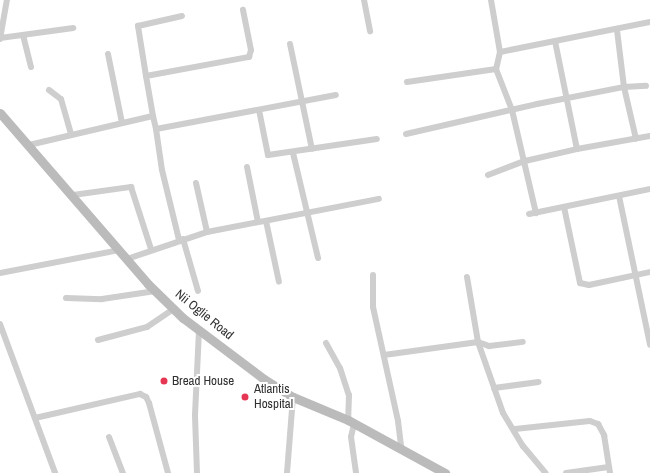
<!DOCTYPE html>
<html>
<head>
<meta charset="utf-8">
<style>
  body { margin:0 }
  #map { position:relative; width:650px; height:473px; overflow:hidden; background:#fff; font-family:"Archivo Narrow",sans-serif }
  div>[style] { position:absolute }
  [style*='--x'] { left:calc(var(--x)*1px); top:calc(var(--y)*1px); width:calc(var(--w)*1px); rotate:calc(var(--a)*1deg) }
  .street>* { height:6px; margin:-3px; padding:0 3px; transform-origin:3px; border-radius:3px; background:#cecece }
  .secondary>* { height:9px; margin:-4.5px; padding:0 4.5px; transform-origin:4.5px; border-radius:4.5px; background:#bbb }
  .dots>* { width:11px; height:11px; translate:-50% -50%; box-sizing:border-box; border:2px solid #fff; border-radius:50% }
  span { translate:-50% -50%; white-space:nowrap; text-align:center; line-height:1.15; -webkit-text-stroke:4px #fff; paint-order:stroke }
  .street-label { font-size:13px; color:#313131 }
  .poi-label { font-size:13px; color:#313131 }
  .left { translate:0 -50%; text-align:left }
</style>
</head>
<body>
<div id="map">
  <div class="street">
    <i style="--x:364;--y:0;--w:32;--a:79"></i>
    <i style="--x:491;--y:0;--w:53;--a:80.2"></i>
    <i style="--x:500;--y:52;--w:17;--a:103"></i>
    <i style="--x:496;--y:69;--w:44;--a:68.7"></i>
    <i style="--x:512;--y:110;--w:106;--a:76.9"></i>
    <i style="--x:617;--y:30;--w:57;--a:83"></i>
    <i style="--x:624;--y:87;--w:53;--a:77"></i>
    <i style="--x:23;--y:35;--w:33;--a:76"></i>
    <i style="--x:0;--y:38;--w:74;--a:-7.8"></i>
    <i style="--x:0;--y:39;--w:40;--a:-80"></i>
    <i style="--x:555;--y:41;--w:110;--a:78.5"></i>
    <i style="--x:290;--y:44;--w:107;--a:78.2"></i>
    <i style="--x:500;--y:52;--w:153;--a:-11.3"></i>
    <i style="--x:108;--y:54;--w:70;--a:78.5"></i>
    <i style="--x:146;--y:76;--w:51;--a:-99.1"></i>
    <i style="--x:138;--y:26;--w:45;--a:-12.8"></i>
    <i style="--x:407;--y:82;--w:90;--a:-8.3"></i>
    <i style="--x:49;--y:90;--w:15;--a:37"></i>
    <i style="--x:61;--y:99;--w:37;--a:74"></i>
    <i style="--x:259;--y:110;--w:46;--a:78.7"></i>
    <i style="--x:268;--y:155;--w:110;--a:-8.4"></i>
    <i style="--x:153;--y:116;--w:13;--a:77"></i>
    <i style="--x:156;--y:129;--w:183;--a:-10.7"></i>
    <i style="--x:156;--y:129;--w:41;--a:81.7"></i>
    <i style="--x:162;--y:170;--w:72;--a:76.3"></i>
    <i style="--x:406;--y:134;--w:134;--a:-12.9"></i>
    <i style="--x:537;--y:104;--w:89;--a:-11.1"></i>
    <i style="--x:624;--y:87;--w:22;--a:-3"></i>
    <i style="--x:29;--y:145;--w:127;--a:-13.2"></i>
    <i style="--x:153;--y:116;--w:41;--a:-99.9"></i>
    <i style="--x:146;--y:76;--w:105;--a:-10.5"></i>
    <i style="--x:249;--y:57;--w:7;--a:-74"></i>
    <i style="--x:251;--y:50;--w:41;--a:-101.3"></i>
    <i style="--x:293;--y:153;--w:108;--a:76.6"></i>
    <i style="--x:247;--y:167;--w:56;--a:78.7"></i>
    <i style="--x:488;--y:175;--w:40;--a:-21"></i>
    <i style="--x:525;--y:161;--w:53;--a:-13"></i>
    <i style="--x:577;--y:149;--w:74;--a:-10.1"></i>
    <i style="--x:196;--y:183;--w:50;--a:77.3"></i>
    <i style="--x:73;--y:195;--w:59;--a:-7.9"></i>
    <i style="--x:131;--y:187;--w:65;--a:72.1"></i>
    <i style="--x:619;--y:196;--w:152;--a:78.2"></i>
    <i style="--x:564;--y:207;--w:78;--a:78.1"></i>
    <i style="--x:580;--y:283;--w:9;--a:13"></i>
    <i style="--x:589;--y:285;--w:62;--a:-12"></i>
    <i style="--x:529;--y:214;--w:124;--a:-11.7"></i>
    <i style="--x:266;--y:221;--w:62;--a:78"></i>
    <i style="--x:183;--y:239;--w:54;--a:73.9"></i>
    <i style="--x:127;--y:259;--w:84;--a:-18.6"></i>
    <i style="--x:207;--y:232;--w:175;--a:-10.9"></i>
    <i style="--x:0;--y:273;--w:121;--a:-10.9"></i>
    <i style="--x:373;--y:275;--w:32;--a:90"></i>
    <i style="--x:373;--y:307;--w:117;--a:77.6"></i>
    <i style="--x:398;--y:421;--w:26;--a:83"></i>
    <i style="--x:467;--y:277;--w:66;--a:80.4"></i>
    <i style="--x:478;--y:342;--w:75;--a:70.6"></i>
    <i style="--x:503;--y:413;--w:39;--a:59"></i>
    <i style="--x:523;--y:446;--w:35;--a:50"></i>
    <i style="--x:66;--y:298;--w:36;--a:2"></i>
    <i style="--x:102;--y:299;--w:54;--a:-8.6"></i>
    <i style="--x:0;--y:324;--w:159;--a:69.7"></i>
    <i style="--x:98;--y:340;--w:51;--a:-14.9"></i>
    <i style="--x:147;--y:327;--w:32;--a:-34"></i>
    <i style="--x:326;--y:343;--w:29;--a:61"></i>
    <i style="--x:340;--y:368;--w:28;--a:72"></i>
    <i style="--x:349;--y:395;--w:25;--a:92"></i>
    <i style="--x:384;--y:355;--w:95;--a:-7.9"></i>
    <i style="--x:478;--y:342;--w:12;--a:20"></i>
    <i style="--x:489;--y:346;--w:34;--a:-7"></i>
    <i style="--x:494;--y:388;--w:45;--a:-7.6"></i>
    <i style="--x:35;--y:418;--w:108;--a:-12.9"></i>
    <i style="--x:140;--y:394;--w:7;--a:27"></i>
    <i style="--x:146;--y:397;--w:7;--a:63"></i>
    <i style="--x:149;--y:403;--w:73;--a:74.8"></i>
    <i style="--x:354;--y:424;--w:13;--a:103"></i>
    <i style="--x:351;--y:437;--w:36;--a:82"></i>
    <i style="--x:515;--y:429;--w:75;--a:-6.1"></i>
    <i style="--x:590;--y:421;--w:9;--a:21"></i>
    <i style="--x:598;--y:424;--w:13;--a:61"></i>
    <i style="--x:604;--y:435;--w:38;--a:81"></i>
    <i style="--x:109;--y:437;--w:39;--a:69"></i>
    <i style="--x:197;--y:473;--w:58;--a:-92"></i>
    <i style="--x:195;--y:415;--w:85;--a:-87.3"></i>
    <i style="--x:287;--y:473;--w:76;--a:-85.5"></i>
    <i style="--x:566;--y:473;--w:43;--a:-7.9"></i>
  </div>
  <div class="secondary">
    <i style="--x:0;--y:113;--w:226;--a:49.1"></i>
    <i style="--x:148;--y:284;--w:49;--a:44.2"></i>
    <i style="--x:183;--y:318;--w:101;--a:37"></i>
    <i style="--x:264;--y:379;--w:34;--a:32"></i>
    <i style="--x:293;--y:397;--w:60;--a:22.7"></i>
    <i style="--x:348;--y:420;--w:111;--a:28.7"></i>
  </div>
  <div class="dots">
    <i style="left:164px;top:381px;background:#e53654"></i>
    <i style="left:245px;top:397px;background:#e53654"></i>
  </div>
  <div class="street-label">
    <span style="left:204px;top:315px;rotate:39deg">Nii Oglie Road</span>
  </div>
  <div class="poi-label">
    <span class="left" style="left:172px;top:381px">Bread House</span>
    <span class="left" style="left:254px;top:397px">Atlantis<br>Hospital</span>
  </div>
</div>
</body>
</html>
